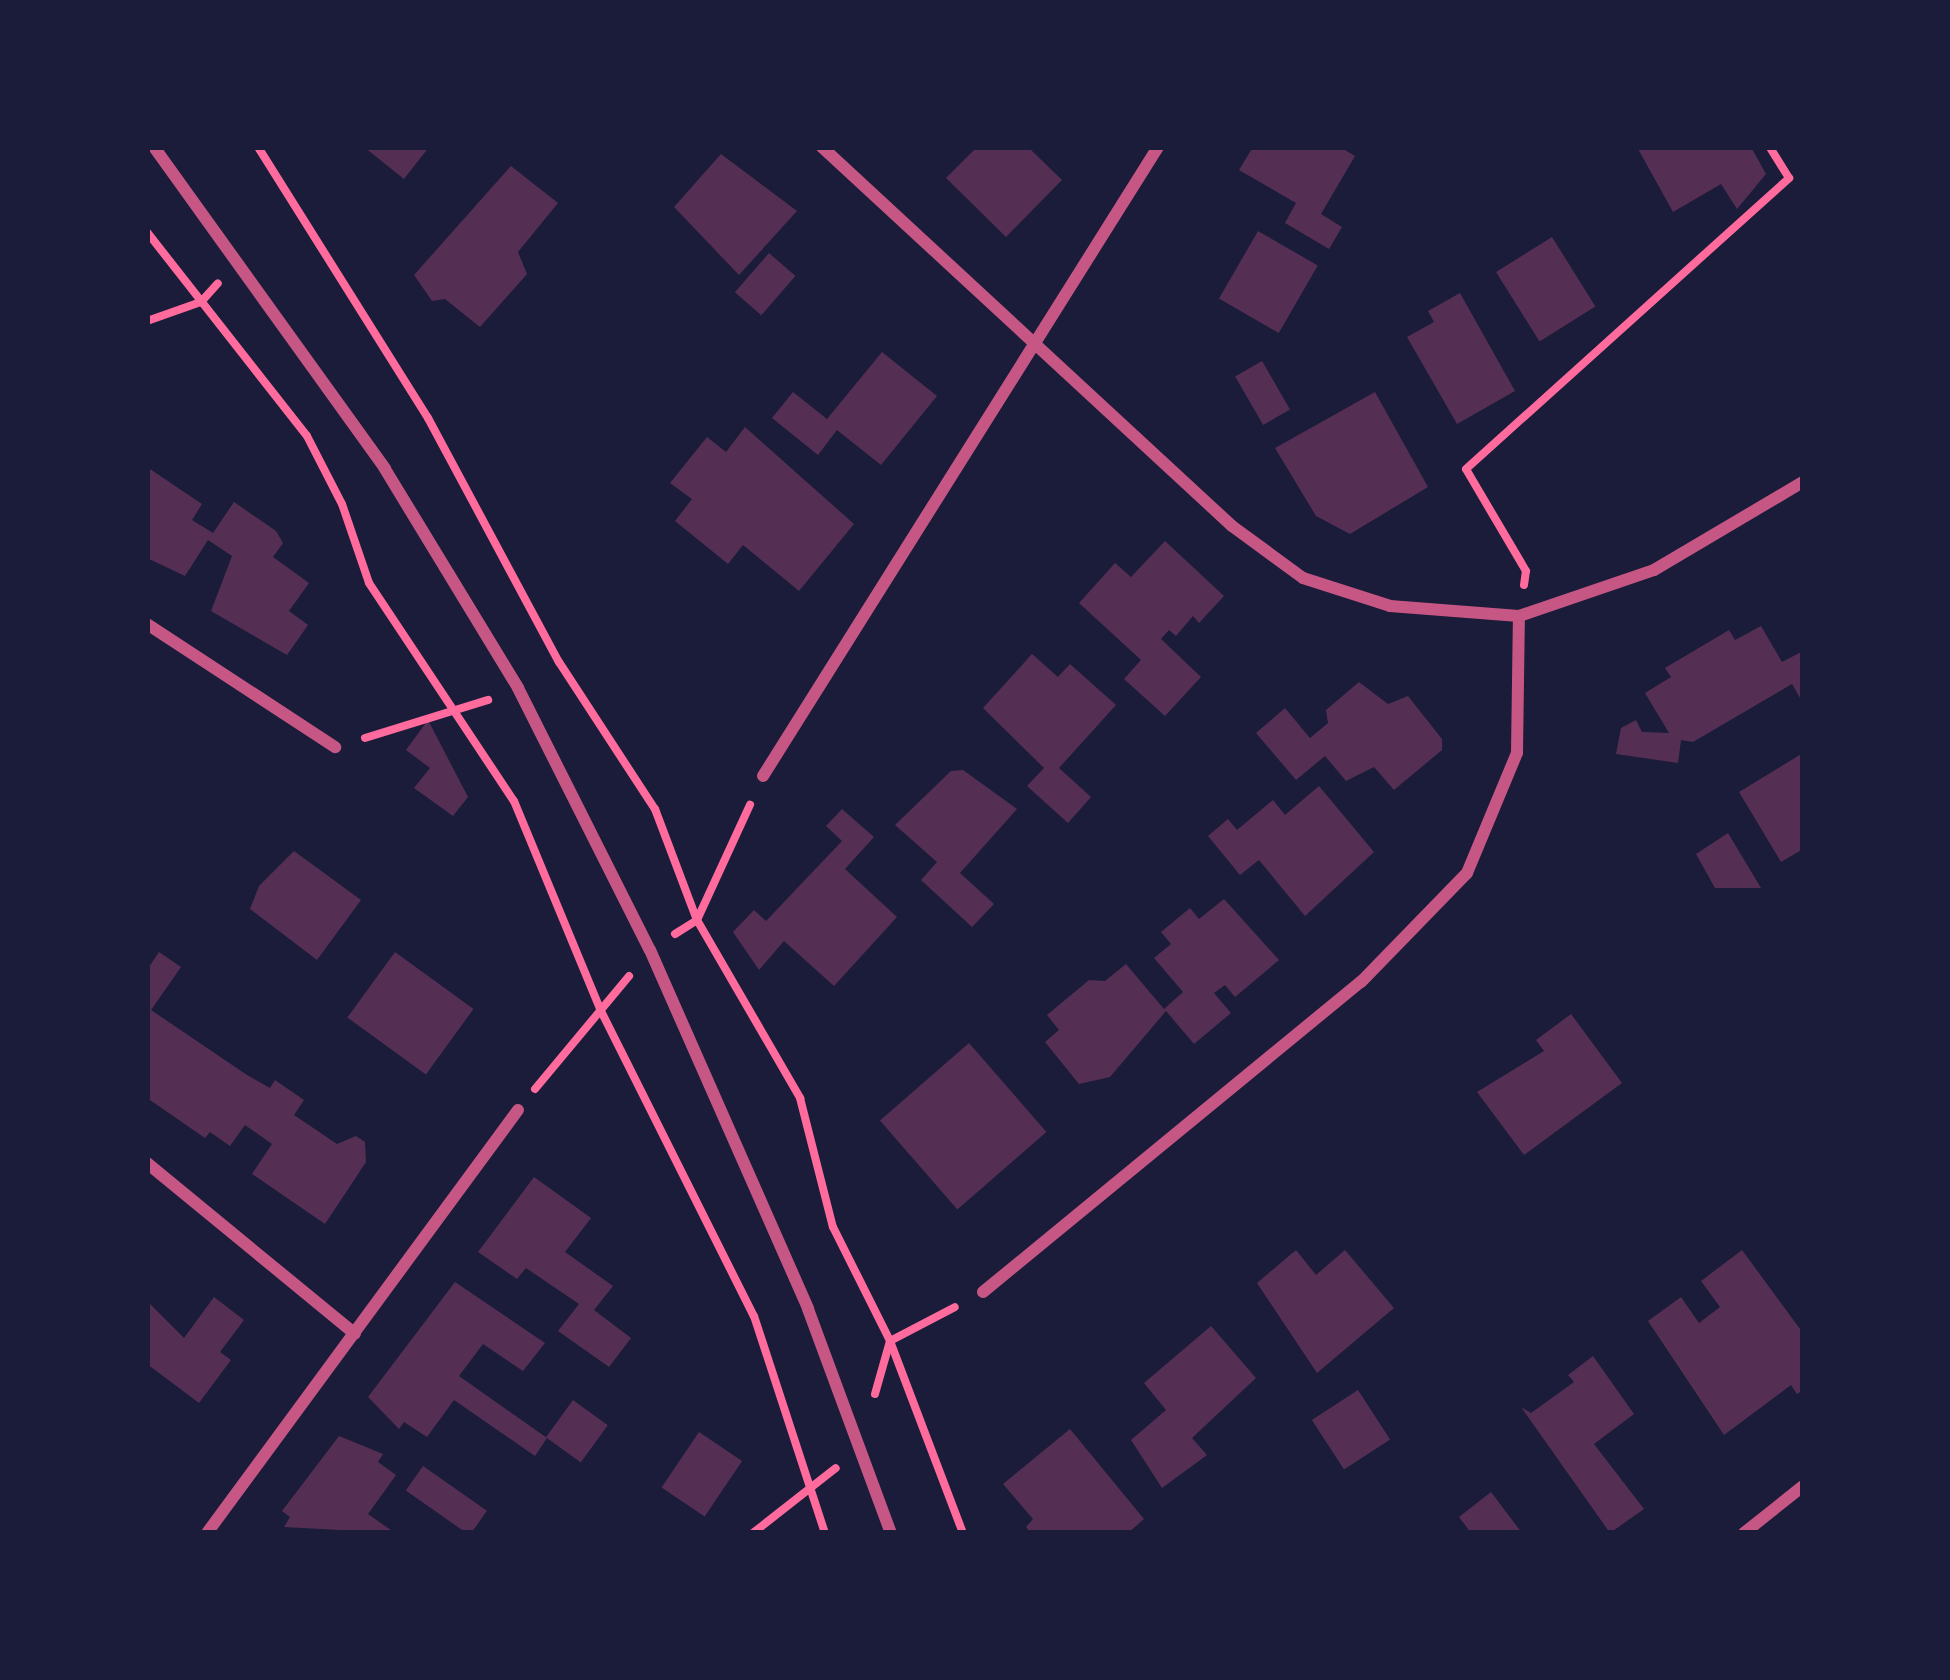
<!DOCTYPE html>
<html>
<head>
<meta charset="utf-8">
<style>
  body { margin:0 }
  #map { position:relative; width:1950px; height:1680px; overflow:hidden; background:#1b1b3a; font-family:"Sofia Sans Condensed",sans-serif }
  div>[style] { position:absolute }
  [style*='--x'] { left:calc(var(--x)*1px); top:calc(var(--y)*1px); width:calc(var(--w)*1px); rotate:calc(var(--a)*1deg) }
  .building>* { inset:0; background:#542f53; transform-origin:0 0 }
  .path>* { height:8px; margin:-4px; padding:0 4px; transform-origin:4px; border-radius:4px; background:#ff6b9d }
  .minor>* { height:12px; margin:-6px; padding:0 6px; transform-origin:6px; border-radius:6px; background:#c65784 }
  span { translate:-50% -50%; white-space:nowrap; text-align:center; line-height:1.15; -webkit-text-stroke:9px #1b1b3a; paint-order:stroke }
  .frame { position:absolute; inset:0; border:150px solid #1b1b3a; pointer-events:none }
</style>
</head>
<body>
<div id="map">
  <div class="building">
    <i style="clip-path:polygon(364px 147px,429px 147px,404px 179px)"></i>
    <i style="clip-path:polygon(977px 147px,1028px 147px,1062px 180px,1006px 237px,946px 178px)"></i>
    <i style="clip-path:polygon(1253px 147px,1340px 147px,1355px 156px,1321px 214px,1342px 227px,1329px 249px,1285px 223px,1296px 203px,1239px 170px)"></i>
    <i style="clip-path:polygon(1637px 147px,1751px 147px,1766px 174px,1737px 209px,1721px 184px,1673px 212px)"></i>
    <i style="clip-path:polygon(721px 154px,797px 211px,739px 275px,674px 207px)"></i>
    <i style="clip-path:polygon(511px 166px,558px 203px,518px 252px,527px 274px,480px 327px,445px 299px,432px 301px,414px 275px)"></i>
    <i style="left:1258px;top:231px;width:69px;height:78px;rotate:30deg"></i>
    <i style="left:1552px;top:237px;width:82px;height:66px;rotate:58deg"></i>
    <i style="left:769px;top:253px;width:35px;height:52px;rotate:41deg"></i>
    <i style="clip-path:polygon(1460px 293px,1515px 391px,1457px 424px,1407px 337px,1434px 322px,1428px 311px)"></i>
    <i style="clip-path:polygon(882px 352px,937px 396px,881px 465px,837px 430px,818px 455px,772px 418px,793px 392px,827px 419px)"></i>
    <i style="left:1262px;top:361px;width:56px;height:31px;rotate:60deg"></i>
    <i style="clip-path:polygon(1375px 392px,1428px 487px,1350px 534px,1316px 516px,1275px 448px)"></i>
    <i style="clip-path:polygon(745px 427px,854px 524px,799px 591px,743px 545px,728px 564px,675px 521px,692px 499px,670px 483px,707px 437px,726px 452px)"></i>
    <i style="clip-path:polygon(147px 467px,202px 504px,192px 520px,213px 533px,234px 502px,276px 531px,283px 543px,273px 557px,309px 583px,289px 611px,308px 625px,287px 655px,211px 611px,232px 556px,208px 540px,185px 576px,147px 558px)"></i>
    <i style="clip-path:polygon(1165px 541px,1224px 596px,1199px 623px,1193px 616px,1176px 636px,1169px 630px,1161px 639px,1201px 677px,1165px 716px,1124px 679px,1141px 660px,1079px 603px,1115px 563px,1131px 577px)"></i>
    <i style="clip-path:polygon(1761px 626px,1782px 662px,1803px 651px,1803px 703px,1792px 684px,1693px 742px,1681px 740px,1678px 763px,1616px 754px,1621px 728px,1636px 720px,1642px 732px,1669px 733px,1645px 693px,1671px 677px,1665px 668px,1729px 630px,1735px 640px)"></i>
    <i style="clip-path:polygon(1032px 654px,1058px 677px,1070px 664px,1116px 705px,1059px 768px,1091px 797px,1068px 823px,1027px 786px,1044px 768px,983px 708px)"></i>
    <i style="clip-path:polygon(1359px 682px,1388px 704px,1408px 696px,1442px 739px,1442px 750px,1394px 790px,1374px 767px,1346px 781px,1325px 756px,1296px 780px,1256px 733px,1285px 708px,1310px 738px,1328px 723px,1326px 710px)"></i>
    <i style="clip-path:polygon(428px 720px,468px 797px,453px 816px,414px 788px,430px 768px,406px 750px)"></i>
    <i style="clip-path:polygon(1803px 753px,1803px 849px,1781px 862px,1739px 792px)"></i>
    <i style="clip-path:polygon(963px 770px,1017px 809px,960px 873px,994px 904px,972px 927px,921px 880px,937px 862px,895px 825px,951px 771px)"></i>
    <i style="clip-path:polygon(1319px 786px,1374px 852px,1305px 916px,1259px 860px,1240px 875px,1208px 836px,1228px 819px,1237px 830px,1273px 800px,1285px 815px)"></i>
    <i style="clip-path:polygon(842px 809px,874px 837px,845px 869px,897px 917px,834px 986px,784px 941px,759px 970px,733px 932px,754px 910px,766px 921px,842px 841px,826px 826px)"></i>
    <i style="clip-path:polygon(1728px 833px,1761px 888px,1715px 888px,1696px 854px)"></i>
    <i style="clip-path:polygon(294px 851px,361px 900px,317px 960px,250px 909px,259px 886px)"></i>
    <i style="clip-path:polygon(1224px 899px,1279px 960px,1235px 997px,1225px 985px,1214px 993px,1231px 1013px,1194px 1044px,1166px 1011px,1110px 1077px,1079px 1084px,1045px 1042px,1059px 1030px,1047px 1015px,1089px 980px,1105px 981px,1126px 964px,1164px 1009px,1183px 992px,1154px 958px,1171px 944px,1161px 932px,1190px 908px,1199px 919px)"></i>
    <i style="clip-path:polygon(159px 952px,181px 967px,151px 1010px,247px 1075px,270px 1088px,275px 1080px,304px 1100px,294px 1115px,337px 1144px,356px 1136px,365px 1142px,366px 1162px,325px 1224px,252px 1174px,272px 1144px,245px 1125px,230px 1146px,210px 1132px,205px 1138px,147px 1098px,147px 970px)"></i>
    <i style="left:395px;top:952px;width:97px;height:81px;rotate:36deg"></i>
    <i style="clip-path:polygon(1571px 1014px,1622px 1083px,1524px 1155px,1477px 1092px,1544px 1051px,1536px 1040px)"></i>
    <i style="left:969px;top:1043px;width:118px;height:118px;rotate:49deg"></i>
    <i style="clip-path:polygon(534px 1177px,591px 1218px,565px 1252px,613px 1286px,594px 1310px,631px 1338px,609px 1367px,558px 1331px,579px 1304px,526px 1268px,517px 1279px,478px 1252px)"></i>
    <i style="clip-path:polygon(1296px 1250px,1316px 1275px,1345px 1250px,1394px 1308px,1317px 1373px,1257px 1283px)"></i>
    <i style="clip-path:polygon(1742px 1250px,1803px 1333px,1803px 1390px,1797px 1394px,1791px 1385px,1724px 1435px,1648px 1321px,1681px 1297px,1699px 1323px,1720px 1307px,1701px 1281px)"></i>
    <i style="clip-path:polygon(455px 1282px,545px 1343px,523px 1371px,483px 1344px,459px 1376px,547px 1438px,535px 1456px,454px 1400px,427px 1437px,404px 1422px,399px 1429px,368px 1397px)"></i>
    <i style="clip-path:polygon(214px 1297px,244px 1320px,220px 1352px,231px 1360px,199px 1403px,147px 1364px,147px 1301px,184px 1338px)"></i>
    <i style="clip-path:polygon(1211px 1326px,1256px 1378px,1192px 1438px,1207px 1455px,1162px 1488px,1131px 1440px,1166px 1410px,1144px 1383px)"></i>
    <i style="clip-path:polygon(1593px 1356px,1634px 1414px,1594px 1444px,1644px 1509px,1610px 1533px,1521px 1407px,1531px 1413px,1574px 1382px,1568px 1375px)"></i>
    <i style="left:1358px;top:1390px;width:59px;height:55px;rotate:57deg"></i>
    <i style="left:573px;top:1400px;width:43px;height:46px;rotate:36deg"></i>
    <i style="clip-path:polygon(1070px 1429px,1144px 1519px,1128px 1533px,1031px 1533px,1026px 1527px,1033px 1519px,1003px 1484px)"></i>
    <i style="left:699px;top:1432px;width:52px;height:67px;rotate:34deg"></i>
    <i style="clip-path:polygon(339px 1436px,383px 1454px,378px 1462px,396px 1475px,368px 1514px,395px 1533px,284px 1527px,290px 1517px,282px 1511px)"></i>
    <i style="left:423px;top:1466px;width:78px;height:30px;rotate:35deg"></i>
    <i style="clip-path:polygon(1491px 1492px,1522px 1533px,1471px 1533px,1459px 1517px)"></i>
  </div>
  <div class="path">
    <i style="--x:258;--y:147;--w:320;--a:57.9"></i>
    <i style="--x:428;--y:418;--w:277;--a:61.8"></i>
    <i style="--x:559;--y:662;--w:176;--a:56.9"></i>
    <i style="--x:655;--y:809;--w:119;--a:69.3"></i>
    <i style="--x:697;--y:920;--w:206;--a:59.9"></i>
    <i style="--x:800;--y:1098;--w:133;--a:75.7"></i>
    <i style="--x:833;--y:1227;--w:127;--a:63.4"></i>
    <i style="--x:890;--y:1341;--w:205;--a:69.2"></i>
    <i style="--x:147;--y:232;--w:259;--a:51.9"></i>
    <i style="--x:307;--y:436;--w:76;--a:62.8"></i>
    <i style="--x:342;--y:504;--w:83;--a:71.1"></i>
    <i style="--x:369;--y:583;--w:262;--a:56.4"></i>
    <i style="--x:514;--y:801;--w:227;--a:67.5"></i>
    <i style="--x:601;--y:1011;--w:341;--a:63.4"></i>
    <i style="--x:754;--y:1316;--w:228;--a:71.9"></i>
    <i style="--x:147;--y:321;--w:57;--a:-19.4"></i>
    <i style="--x:201;--y:302;--w:25;--a:-48"></i>
    <i style="--x:1524;--y:585;--w:14;--a:-82"></i>
    <i style="--x:1526;--y:571;--w:118;--a:-120.5"></i>
    <i style="--x:1466;--y:469;--w:435;--a:-42"></i>
    <i style="--x:1789;--y:178;--w:36;--a:-122"></i>
    <i style="--x:365;--y:738;--w:129;--a:-17.2"></i>
    <i style="--x:675;--y:934;--w:26;--a:-32"></i>
    <i style="--x:697;--y:920;--w:127;--a:-65.3"></i>
    <i style="--x:535;--y:1089;--w:147;--a:-50.2"></i>
    <i style="--x:875;--y:1394;--w:55;--a:-74.2"></i>
    <i style="--x:890;--y:1341;--w:73;--a:-27.6"></i>
    <i style="--x:753;--y:1533;--w:105;--a:-38.1"></i>
  </div>
  <div class="minor">
    <i style="--x:154;--y:147;--w:396;--a:54.3"></i>
    <i style="--x:385;--y:469;--w:256;--a:58.7"></i>
    <i style="--x:518;--y:688;--w:293;--a:63.3"></i>
    <i style="--x:650;--y:950;--w:392;--a:66.2"></i>
    <i style="--x:808;--y:1309;--w:239;--a:69.7"></i>
    <i style="--x:822;--y:147;--w:558;--a:42.75"></i>
    <i style="--x:1232;--y:526;--w:88;--a:36.2"></i>
    <i style="--x:1303;--y:578;--w:91;--a:17.8"></i>
    <i style="--x:1390;--y:606;--w:129;--a:4.4"></i>
    <i style="--x:1519;--y:616;--w:143;--a:-18.8"></i>
    <i style="--x:1654;--y:570;--w:173;--a:-30.6"></i>
    <i style="--x:147;--y:624;--w:225;--a:33.2"></i>
    <i style="--x:763;--y:776;--w:743;--a:-57.87"></i>
    <i style="--x:147;--y:1163;--w:269;--a:39.4"></i>
    <i style="--x:983;--y:1292;--w:489;--a:-39.4"></i>
    <i style="--x:1361;--y:982;--w:152;--a:-45.8"></i>
    <i style="--x:1467;--y:873;--w:130;--a:-67.4"></i>
    <i style="--x:1517;--y:753;--w:137;--a:-89.2"></i>
    <i style="--x:207;--y:1533;--w:525;--a:-53.68"></i>
    <i style="--x:1744;--y:1533;--w:75;--a:-38.5"></i>
  </div>
  <div class="frame"></div>
</div>
</body>
</html>
